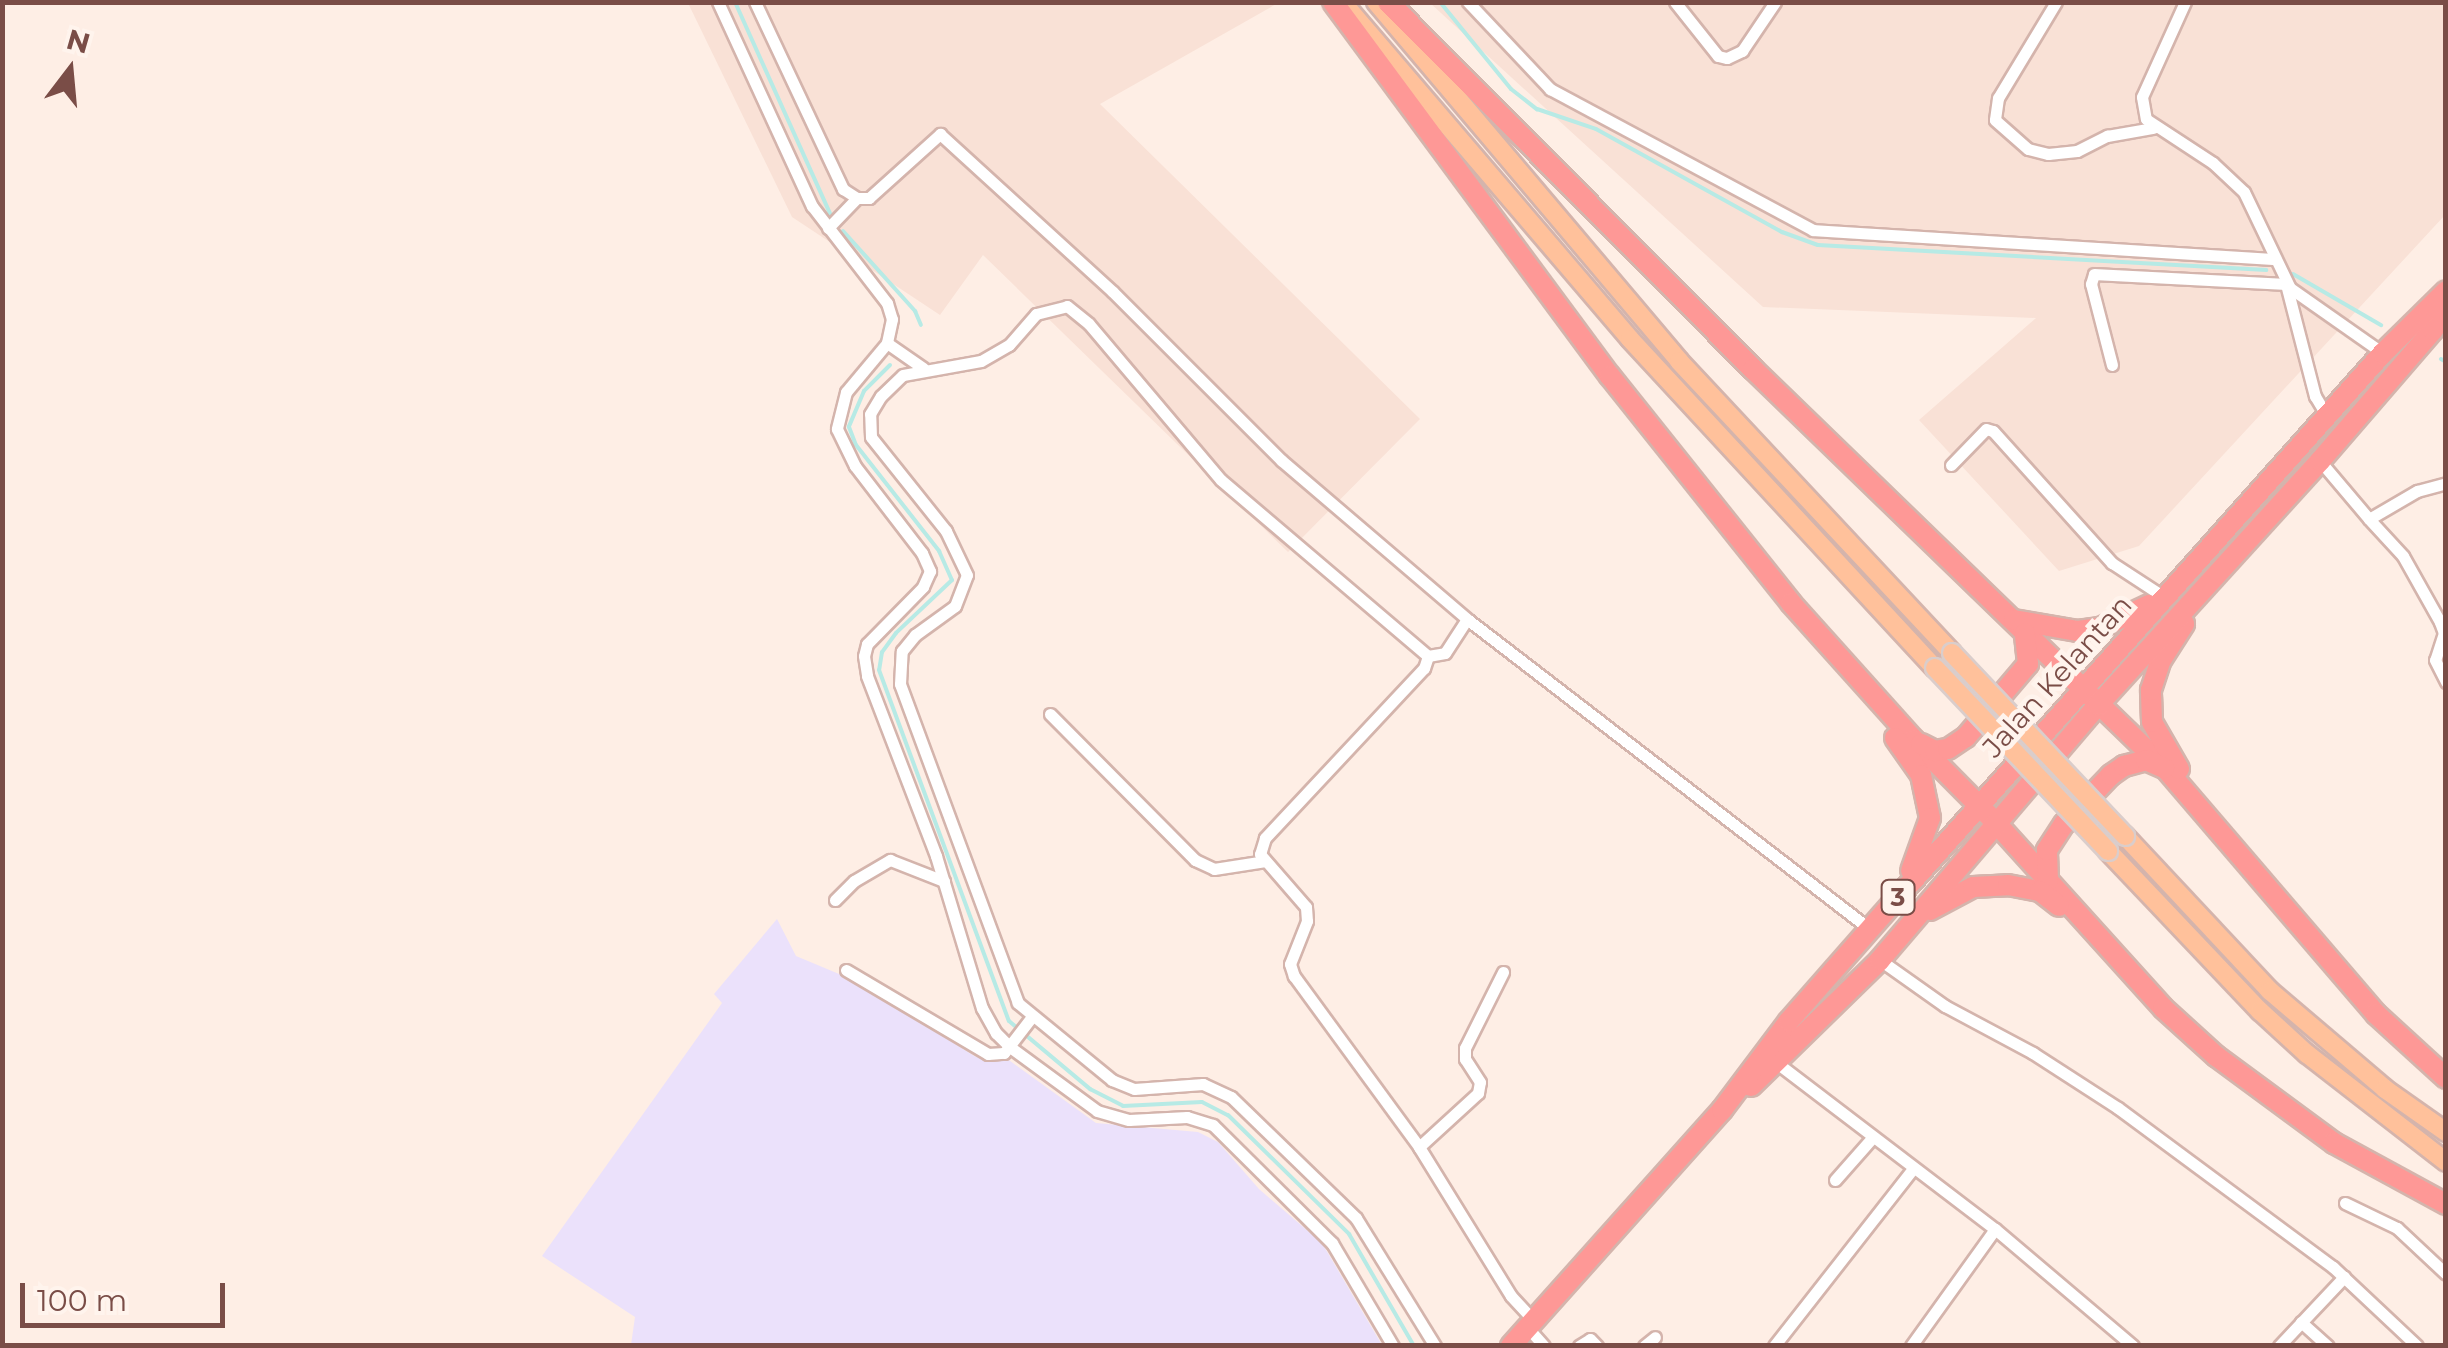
<!DOCTYPE html>
<html>
<head>
<meta charset="utf-8">
<style>
  body { margin:0 }
  #map { position:relative; width:2448px; height:1348px; overflow:hidden; background:#feeee5; font-family:Montserrat,sans-serif }
  div>[style] { position:absolute }
  [style*='--x'] { left:calc(var(--x)*1px); top:calc(var(--y)*1px); width:calc(var(--w)*1px); rotate:calc(var(--a)*1deg) }
  .residential>* { inset:0; background:#f9e1d6 }
  .education>* { inset:0; background:#ebe1fb }
  .stream>* { height:4px; margin:-2px; padding:0 2px; transform-origin:2px; border-radius:2px; background:#b7eae5 }
  .roads { filter:drop-shadow(2px 0 #d4b4ac) drop-shadow(-2px 0 #d4b4ac) drop-shadow(0 2px #d4b4ac) drop-shadow(0 -2px #d4b4ac) }
  .street>* { height:11px; margin:-5.5px; padding:0 5.5px; transform-origin:5.5px; border-radius:5.5px; background:#fff }
  .primary>* { height:18px; margin:-9px; padding:0 9px; transform-origin:9px; border-radius:9px; background:#ffc19b }
  .highway>* { height:20px; margin:-10px; padding:0 10px; transform-origin:10px; border-radius:10px; background:#fe9896 }
  .bridges { filter:drop-shadow(2px 0 #dacdcb) drop-shadow(-2px 0 #dacdcb) drop-shadow(0 2px #dacdcb) drop-shadow(0 -2px #dacdcb) }
  .primary-bridge>* { height:18px; margin:-9px; padding:0 9px; transform-origin:9px; border-radius:9px; background:#ffc19b }
  span { translate:-50% -50%; white-space:nowrap; text-align:center; line-height:1.15; -webkit-text-stroke:9px #fff4ed; paint-order:stroke }
  .shield-label span { padding:2px 8px; background:#fff4ed; border:2px solid; border-radius:8px; -webkit-text-stroke-width:0 }
  .shield-label { font-size:25px; color:#7a4d47; font-weight:700 }
  .street-label { font-size:28px; color:#7a4d47 }
  .frame { position:absolute; inset:0; border:5px solid #7a4d47; pointer-events:none }
  .north { position:absolute; left:20px; top:20px; width:100px; height:100px; -webkit-text-stroke:8px #fff4ed; paint-order:stroke; rotate:16deg; font-size:28px; font-weight:700; line-height:40px; text-align:center; color:#7a4d47 }
  .north::after { content:''; display:block; margin:auto; width:35px; height:45px; background:#7a4d47; clip-path:polygon(50% 0,100% 100%,50% 72%,0 100%) }
  .scale { position:absolute; left:20px; top:1283px; width:205px; height:45px; box-sizing:border-box; border:5px solid #7a4d47; border-top:0; padding-left:12px; font-size:30px; line-height:35px; white-space:nowrap; color:#7a4d47; -webkit-text-stroke:8px #fff4ed; paint-order:stroke }
</style>
</head>
<body>
<div id="map">
  <div class="residential">
    <i style="clip-path:polygon(688px 3px,1278px 3px,1100px 104px,1420px 419px,1288px 552px,983px 255px,940px 315px,792px 217px)"></i>
    <i style="clip-path:polygon(1430px 3px,2445px 3px,2445px 215px,2139px 546px,2059px 571px,1919px 420px,2036px 318px,1763px 307px)"></i>
  </div>
  <div class="education">
    <i style="clip-path:polygon(777px 919px,796px 956px,851px 979px,976px 1057px,1006px 1058px,1096px 1123px,1198px 1132px,1218px 1142px,1259px 1189px,1322px 1243px,1382px 1345px,631px 1345px,635px 1317px,542px 1256px,722px 1003px,714px 994px)"></i>
  </div>
  <div class="stream">
    <i style="--x:735;--y:2;--w:235;--a:65.8"></i>
    <i style="--x:1440;--y:2;--w:112;--a:50.8"></i>
    <i style="--x:1511;--y:89;--w:33;--a:38"></i>
    <i style="--x:1537;--y:109;--w:62;--a:18.7"></i>
    <i style="--x:1596;--y:129;--w:213;--a:29"></i>
    <i style="--x:1782;--y:232;--w:38;--a:20"></i>
    <i style="--x:1818;--y:245;--w:449;--a:3.2"></i>
    <i style="--x:843;--y:231;--w:108;--a:48"></i>
    <i style="--x:915;--y:311;--w:15;--a:67"></i>
    <i style="--x:2293;--y:274;--w:102;--a:30.1"></i>
    <i style="--x:2441;--y:359;--w:6;--a:31"></i>
    <i style="--x:890;--y:365;--w:37;--a:135"></i>
    <i style="--x:864;--y:391;--w:39;--a:113"></i>
    <i style="--x:849;--y:427;--w:19;--a:69"></i>
    <i style="--x:856;--y:445;--w:135;--a:51.9"></i>
    <i style="--x:939;--y:551;--w:32;--a:66"></i>
    <i style="--x:952;--y:580;--w:77;--a:136.6"></i>
    <i style="--x:896;--y:633;--w:24;--a:126"></i>
    <i style="--x:882;--y:652;--w:18;--a:99"></i>
    <i style="--x:879;--y:670;--w:374;--a:69.7"></i>
    <i style="--x:1009;--y:1021;--w:106;--a:40"></i>
    <i style="--x:1090;--y:1089;--w:37;--a:27"></i>
    <i style="--x:1123;--y:1106;--w:79;--a:-2.9"></i>
    <i style="--x:1202;--y:1102;--w:29;--a:27"></i>
    <i style="--x:1228;--y:1115;--w:170;--a:44.5"></i>
    <i style="--x:1349;--y:1234;--w:129;--a:59.9"></i>
  </div>
  <div class="roads">
    <div class="street">
      <i style="--x:718;--y:2;--w:225;--a:65.3"></i>
      <i style="--x:812;--y:206;--w:123;--a:52.3"></i>
      <i style="--x:887;--y:303;--w:17;--a:73"></i>
      <i style="--x:892;--y:319;--w:25;--a:102"></i>
      <i style="--x:887;--y:343;--w:64;--a:129.9"></i>
      <i style="--x:846;--y:392;--w:38;--a:104"></i>
      <i style="--x:837;--y:429;--w:41;--a:64.1"></i>
      <i style="--x:855;--y:466;--w:110;--a:52.4"></i>
      <i style="--x:922;--y:553;--w:20;--a:66"></i>
      <i style="--x:930;--y:571;--w:17;--a:114"></i>
      <i style="--x:923;--y:587;--w:80;--a:134.5"></i>
      <i style="--x:867;--y:644;--w:12;--a:104"></i>
      <i style="--x:864;--y:656;--w:20;--a:81"></i>
      <i style="--x:867;--y:676;--w:193;--a:69"></i>
      <i style="--x:936;--y:856;--w:159;--a:73.2"></i>
      <i style="--x:982;--y:1008;--w:29;--a:61"></i>
      <i style="--x:996;--y:1033;--w:20;--a:45"></i>
      <i style="--x:1010;--y:1047;--w:108;--a:36.3"></i>
      <i style="--x:1097;--y:1111;--w:33;--a:16"></i>
      <i style="--x:1129;--y:1120;--w:58;--a:-3"></i>
      <i style="--x:1187;--y:1117;--w:27;--a:17"></i>
      <i style="--x:1213;--y:1125;--w:168;--a:44.8"></i>
      <i style="--x:1332;--y:1243;--w:120;--a:59.4"></i>
      <i style="--x:755;--y:2;--w:207;--a:64.8"></i>
      <i style="--x:843;--y:189;--w:17;--a:33"></i>
      <i style="--x:857;--y:198;--w:12;--a:0"></i>
      <i style="--x:869;--y:198;--w:96;--a:-42"></i>
      <i style="--x:940;--y:134;--w:234;--a:42.4"></i>
      <i style="--x:1113;--y:292;--w:238;--a:45"></i>
      <i style="--x:1281;--y:460;--w:245;--a:40.5"></i>
      <i style="--x:1467;--y:619;--w:510;--a:37.59"></i>
      <i style="--x:1468;--y:2;--w:120;--a:46.7"></i>
      <i style="--x:1550;--y:89;--w:298;--a:28.2"></i>
      <i style="--x:1813;--y:230;--w:463;--a:3.6"></i>
      <i style="--x:1675;--y:2;--w:69;--a:51.5"></i>
      <i style="--x:1718;--y:56;--w:9;--a:13"></i>
      <i style="--x:1727;--y:58;--w:17;--a:-25"></i>
      <i style="--x:1742;--y:51;--w:59;--a:-56"></i>
      <i style="--x:2056;--y:2;--w:112;--a:121.1"></i>
      <i style="--x:1998;--y:98;--w:22;--a:98"></i>
      <i style="--x:1995;--y:120;--w:44;--a:41.3"></i>
      <i style="--x:2028;--y:149;--w:21;--a:14"></i>
      <i style="--x:2048;--y:154;--w:29;--a:-6"></i>
      <i style="--x:2077;--y:151;--w:34;--a:-27"></i>
      <i style="--x:2107;--y:136;--w:47;--a:-9.9"></i>
      <i style="--x:2185;--y:2;--w:104;--a:114.4"></i>
      <i style="--x:2142;--y:97;--w:22;--a:80"></i>
      <i style="--x:2146;--y:119;--w:80;--a:33.3"></i>
      <i style="--x:2213;--y:163;--w:42;--a:43.1"></i>
      <i style="--x:2244;--y:192;--w:106;--a:64.4"></i>
      <i style="--x:2290;--y:288;--w:113;--a:35"></i>
      <i style="--x:828;--y:228;--w:42;--a:-46"></i>
      <i style="--x:887;--y:343;--w:44;--a:34.8"></i>
      <i style="--x:2112;--y:365;--w:84;--a:-104.5"></i>
      <i style="--x:2091;--y:284;--w:10;--a:-73"></i>
      <i style="--x:2094;--y:274;--w:192;--a:3"></i>
      <i style="--x:2286;--y:284;--w:116;--a:75.5"></i>
      <i style="--x:2315;--y:396;--w:23;--a:59"></i>
      <i style="--x:2320;--y:461;--w:76;--a:49.8"></i>
      <i style="--x:2369;--y:519;--w:56;--a:-30.3"></i>
      <i style="--x:2417;--y:491;--w:30;--a:-15"></i>
      <i style="--x:1951;--y:465;--w:50;--a:-45.8"></i>
      <i style="--x:1986;--y:429;--w:7;--a:16"></i>
      <i style="--x:1993;--y:431;--w:178;--a:48"></i>
      <i style="--x:2112;--y:563;--w:62;--a:33.2"></i>
      <i style="--x:2369;--y:519;--w:50;--a:47.4"></i>
      <i style="--x:2403;--y:556;--w:76;--a:60.7"></i>
      <i style="--x:2440;--y:622;--w:12;--a:70"></i>
      <i style="--x:2444;--y:633;--w:28;--a:108"></i>
      <i style="--x:2435;--y:660;--w:25;--a:63"></i>
      <i style="--x:1428;--y:656;--w:13;--a:108"></i>
      <i style="--x:1424;--y:668;--w:233;--a:133.1"></i>
      <i style="--x:1265;--y:838;--w:17;--a:107"></i>
      <i style="--x:1260;--y:854;--w:70;--a:49"></i>
      <i style="--x:1306;--y:907;--w:14;--a:86"></i>
      <i style="--x:1307;--y:921;--w:46;--a:111.6"></i>
      <i style="--x:1290;--y:964;--w:13;--a:72"></i>
      <i style="--x:1294;--y:976;--w:212;--a:53.8"></i>
      <i style="--x:1419;--y:1147;--w:175;--a:58.3"></i>
      <i style="--x:1511;--y:1296;--w:33;--a:47"></i>
      <i style="--x:1050;--y:714;--w:206;--a:45.2"></i>
      <i style="--x:1195;--y:860;--w:21;--a:25"></i>
      <i style="--x:1214;--y:869;--w:52;--a:-8.9"></i>
      <i style="--x:835;--y:900;--w:27;--a:-45"></i>
      <i style="--x:854;--y:881;--w:42;--a:-30.3"></i>
      <i style="--x:890;--y:860;--w:58;--a:21.3"></i>
      <i style="--x:1880;--y:960;--w:80;--a:35.3"></i>
      <i style="--x:1945;--y:1006;--w:100;--a:28.1"></i>
      <i style="--x:2033;--y:1053;--w:101;--a:32.9"></i>
      <i style="--x:2118;--y:1108;--w:267;--a:36.5"></i>
      <i style="--x:2333;--y:1267;--w:115;--a:43.2"></i>
      <i style="--x:846;--y:970;--w:165;--a:30.6"></i>
      <i style="--x:988;--y:1054;--w:16;--a:-4"></i>
      <i style="--x:1004;--y:1053;--w:44;--a:-52.4"></i>
      <i style="--x:1777;--y:1063;--w:274;--a:37.3"></i>
      <i style="--x:1995;--y:1229;--w:181;--a:40.3"></i>
      <i style="--x:1419;--y:1147;--w:80;--a:-42.5"></i>
      <i style="--x:1478;--y:1093;--w:11;--a:-80"></i>
      <i style="--x:1480;--y:1082;--w:27;--a:-123"></i>
      <i style="--x:1465;--y:1059;--w:11;--a:-90"></i>
      <i style="--x:1465;--y:1048;--w:85;--a:-63.4"></i>
      <i style="--x:1835;--y:1180;--w:56;--a:-48.6"></i>
      <i style="--x:2345;--y:1203;--w:58;--a:25.7"></i>
      <i style="--x:2397;--y:1228;--w:67;--a:43.2"></i>
      <i style="--x:2301;--y:1322;--w:36;--a:42"></i>
      <i style="--x:1527;--y:1327;--w:25;--a:48"></i>
      <i style="--x:1435;--y:1346;--w:150;--a:-121.7"></i>
      <i style="--x:1356;--y:1218;--w:174;--a:-135.9"></i>
      <i style="--x:1231;--y:1097;--w:31;--a:-155"></i>
      <i style="--x:1203;--y:1084;--w:69;--a:175.9"></i>
      <i style="--x:1134;--y:1089;--w:24;--a:-158"></i>
      <i style="--x:1112;--y:1080;--w:122;--a:-140.7"></i>
      <i style="--x:1018;--y:1003;--w:340;--a:-110.3"></i>
      <i style="--x:900;--y:684;--w:33;--a:-87"></i>
      <i style="--x:902;--y:651;--w:21;--a:-51"></i>
      <i style="--x:915;--y:635;--w:49;--a:-35.9"></i>
      <i style="--x:955;--y:606;--w:33;--a:-69"></i>
      <i style="--x:967;--y:575;--w:49;--a:-115.5"></i>
      <i style="--x:946;--y:531;--w:120;--a:-128.6"></i>
      <i style="--x:871;--y:437;--w:23;--a:-92"></i>
      <i style="--x:870;--y:414;--w:21;--a:-59"></i>
      <i style="--x:881;--y:396;--w:30;--a:-44"></i>
      <i style="--x:903;--y:375;--w:79;--a:-10.2"></i>
      <i style="--x:981;--y:361;--w:32;--a:-30"></i>
      <i style="--x:1009;--y:345;--w:41;--a:-48.9"></i>
      <i style="--x:1036;--y:314;--w:32;--a:-14"></i>
      <i style="--x:1067;--y:306;--w:28;--a:39"></i>
      <i style="--x:1089;--y:324;--w:204;--a:49.8"></i>
      <i style="--x:1221;--y:480;--w:272;--a:40.4"></i>
      <i style="--x:1428;--y:656;--w:17;--a:-10"></i>
      <i style="--x:1445;--y:653;--w:40;--a:-57.1"></i>
      <i style="--x:1579;--y:1346;--w:13;--a:-32"></i>
      <i style="--x:1590;--y:1339;--w:10;--a:45"></i>
      <i style="--x:1644;--y:1346;--w:14;--a:-39"></i>
      <i style="--x:1774;--y:1346;--w:224;--a:-51.9"></i>
      <i style="--x:1911;--y:1346;--w:144;--a:-54.3"></i>
      <i style="--x:2279;--y:1346;--w:95;--a:-46.7"></i>
    </div>
    <div class="primary">
      <i style="--x:1376;--y:2;--w:470;--a:49.8"></i>
      <i style="--x:1679;--y:361;--w:400;--a:46.9"></i>
      <i style="--x:1350;--y:11;--w:431;--a:49.5"></i>
      <i style="--x:1630;--y:339;--w:449;--a:47.2"></i>
      <i style="--x:2125;--y:836;--w:212;--a:46.9"></i>
      <i style="--x:2270;--y:991;--w:151;--a:40.4"></i>
      <i style="--x:2385;--y:1089;--w:75;--a:35.2"></i>
      <i style="--x:2108;--y:851;--w:221;--a:46.5"></i>
      <i style="--x:2260;--y:1011;--w:64;--a:42.5"></i>
      <i style="--x:2307;--y:1054;--w:176;--a:37.8"></i>
    </div>
    <div class="highway">
      <i style="--x:1333;--y:2;--w:465;--a:53.5"></i>
      <i style="--x:1610;--y:376;--w:290;--a:51.4"></i>
      <i style="--x:1791;--y:603;--w:184;--a:48.1"></i>
      <i style="--x:1914;--y:740;--w:117;--a:45.3"></i>
      <i style="--x:1996;--y:823;--w:249;--a:47.9"></i>
      <i style="--x:2163;--y:1008;--w:72;--a:42.2"></i>
      <i style="--x:2216;--y:1056;--w:147;--a:36.4"></i>
      <i style="--x:2334;--y:1143;--w:128;--a:28.6"></i>
      <i style="--x:1388;--y:2;--w:518;--a:45.16"></i>
      <i style="--x:1753;--y:369;--w:575;--a:44.08"></i>
      <i style="--x:2166;--y:769;--w:323;--a:49.4"></i>
      <i style="--x:2376;--y:1014;--w:95;--a:42.4"></i>
      <i style="--x:2014;--y:620;--w:65;--a:9.8"></i>
      <i style="--x:2078;--y:631;--w:22;--a:-8"></i>
      <i style="--x:2100;--y:628;--w:54;--a:-25.1"></i>
      <i style="--x:1895;--y:738;--w:45;--a:54.9"></i>
      <i style="--x:1921;--y:775;--w:44;--a:78.2"></i>
      <i style="--x:1930;--y:818;--w:56;--a:109.7"></i>
      <i style="--x:1921;--y:744;--w:16;--a:27"></i>
      <i style="--x:1935;--y:751;--w:13;--a:-9"></i>
      <i style="--x:1948;--y:749;--w:22;--a:-34"></i>
      <i style="--x:1966;--y:737;--w:96;--a:-49.7"></i>
      <i style="--x:2028;--y:664;--w:31;--a:-96"></i>
      <i style="--x:2179;--y:769;--w:54;--a:-119.9"></i>
      <i style="--x:2152;--y:722;--w:32;--a:-92"></i>
      <i style="--x:2151;--y:690;--w:32;--a:-72"></i>
      <i style="--x:2161;--y:660;--w:43;--a:-57.4"></i>
      <i style="--x:2048;--y:881;--w:31;--a:-92"></i>
      <i style="--x:2047;--y:850;--w:31;--a:-57"></i>
      <i style="--x:2064;--y:824;--w:68;--a:-46.2"></i>
      <i style="--x:2111;--y:775;--w:16;--a:-35"></i>
      <i style="--x:2124;--y:766;--w:23;--a:-15"></i>
      <i style="--x:2146;--y:760;--w:20;--a:24"></i>
      <i style="--x:1930;--y:910;--w:49;--a:-28.1"></i>
      <i style="--x:1973;--y:887;--w:35;--a:-3"></i>
      <i style="--x:2008;--y:885;--w:33;--a:11"></i>
      <i style="--x:2040;--y:891;--w:24;--a:38"></i>
      <i style="--x:1751;--y:1086;--w:180;--a:-44.3"></i>
      <i style="--x:1880;--y:960;--w:335;--a:-49.5"></i>
      <i style="--x:2098;--y:705;--w:330;--a:-47.7"></i>
      <i style="--x:2320;--y:461;--w:173;--a:-49.2"></i>
      <i style="--x:2433;--y:330;--w:25;--a:-58"></i>
      <i style="--x:1511;--y:1346;--w:317;--a:-48.2"></i>
      <i style="--x:1722;--y:1110;--w:111;--a:-53"></i>
      <i style="--x:1789;--y:1021;--w:167;--a:-48.7"></i>
      <i style="--x:1899;--y:896;--w:727;--a:-48.29"></i>
      <i style="--x:2383;--y:353;--w:88;--a:-44.5"></i>
    </div>
  </div>
  <div class="bridges">
    <div class="primary-bridge">
      <i style="--x:1952;--y:653;--w:252;--a:46.6"></i>
      <i style="--x:1935;--y:668;--w:252;--a:46.6"></i>
    </div>
  </div>
  <div class="shield-label">
    <span style="left:1898px;top:897px">3</span>
  </div>
  <div class="street-label">
    <span style="left:2057px;top:676px;rotate:-48deg">Jalan Kelantan</span>
  </div>
  <div class="frame"></div>
  <div class="north">N</div>
  <div class="scale">100 m</div>
</div>
</body>
</html>
